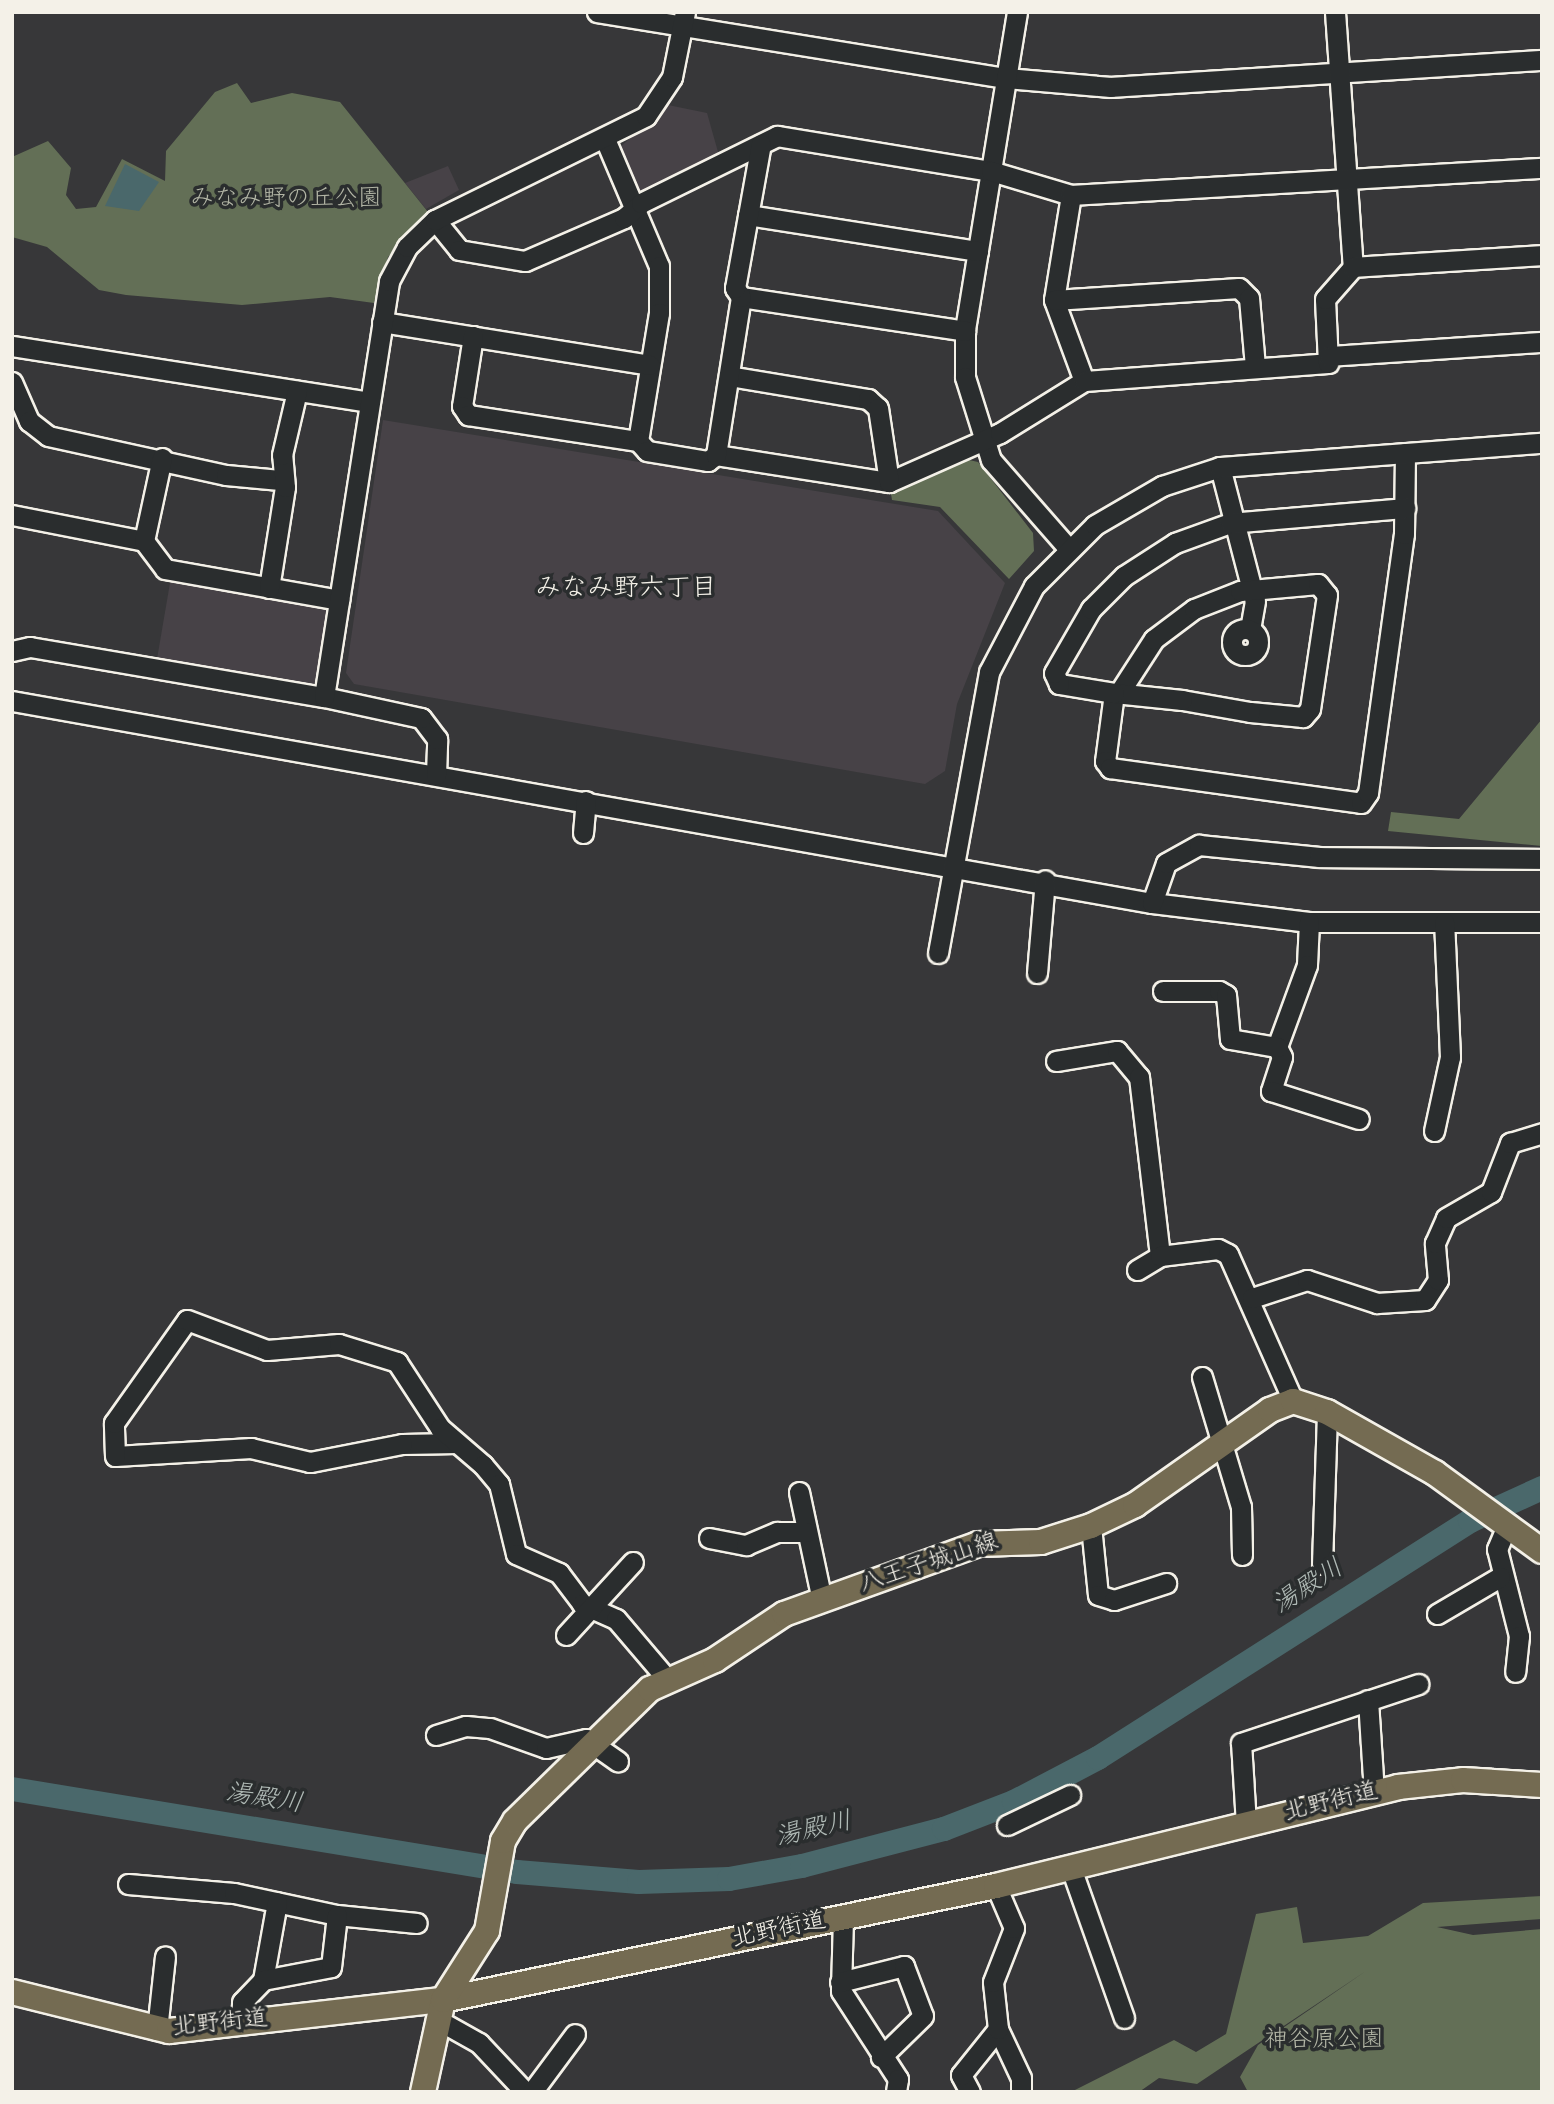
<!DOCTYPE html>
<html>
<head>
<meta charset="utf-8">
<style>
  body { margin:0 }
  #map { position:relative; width:1554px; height:2104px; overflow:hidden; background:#373739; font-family:"Indie Flower","Klee One",sans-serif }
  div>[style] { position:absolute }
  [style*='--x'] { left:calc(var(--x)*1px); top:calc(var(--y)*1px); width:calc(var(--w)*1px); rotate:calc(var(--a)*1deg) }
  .built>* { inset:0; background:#474247 }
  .green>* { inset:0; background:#636f56 }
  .water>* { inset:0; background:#4a686b }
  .river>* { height:24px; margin:-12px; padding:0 12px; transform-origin:12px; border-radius:12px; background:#4a686b }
  .roads { filter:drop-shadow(2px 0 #f4f1e8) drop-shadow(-2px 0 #f4f1e8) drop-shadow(0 2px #f4f1e8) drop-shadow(0 -2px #f4f1e8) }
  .minor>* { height:19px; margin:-9.5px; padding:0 9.5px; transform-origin:9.5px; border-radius:9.5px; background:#2a2d2e }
  .minor>.ring { margin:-9.5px; padding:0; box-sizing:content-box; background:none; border:19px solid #2a2d2e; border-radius:50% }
  .major>* { height:24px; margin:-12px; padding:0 12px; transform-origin:12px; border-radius:12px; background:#746b52 }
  span { translate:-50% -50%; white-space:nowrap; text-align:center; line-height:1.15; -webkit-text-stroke:7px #2a2d2e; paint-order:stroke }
  .park-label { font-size:24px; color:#b3b6a6 }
  .street-label { font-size:24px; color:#f4f1e8 }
  .neighbourhood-label { font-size:26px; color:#f4f1e8 }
  .water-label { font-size:26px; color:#b0bab6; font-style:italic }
  .frame { position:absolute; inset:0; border:14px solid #f4f1e8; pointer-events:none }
</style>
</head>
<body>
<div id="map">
  <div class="built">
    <i style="clip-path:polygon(668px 105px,707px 113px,720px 159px,646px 193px,639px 191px,619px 148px)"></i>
    <i style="clip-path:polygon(448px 166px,459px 190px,426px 209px,405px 183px)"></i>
    <i style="clip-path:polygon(383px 420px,938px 511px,1005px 583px,957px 704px,945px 771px,925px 784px,354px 684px,346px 673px)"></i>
    <i style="clip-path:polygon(171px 577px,330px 605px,318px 680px,311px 686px,157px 659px)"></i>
  </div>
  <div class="green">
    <i style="clip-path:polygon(237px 83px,251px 103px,292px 93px,340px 102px,428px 212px,388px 257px,374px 303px,330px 297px,242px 305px,126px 295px,99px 290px,47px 247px,12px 237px,12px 157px,48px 141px,71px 168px,66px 195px,76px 209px,96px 207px,122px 159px,165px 181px,166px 151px,215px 92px)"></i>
    <i style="clip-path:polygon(969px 460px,978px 462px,1033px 533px,1034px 551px,1009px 579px,940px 507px,892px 500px,891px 494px)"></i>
    <i style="clip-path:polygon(1542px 719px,1542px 846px,1388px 831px,1391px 812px,1459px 819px)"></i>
    <i style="clip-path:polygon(1542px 1896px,1542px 1919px,1437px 1927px,1473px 1935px,1542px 1929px,1542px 2092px,1248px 2092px,1240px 2077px,1258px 2045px,1366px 1971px,1197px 2084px,1159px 2078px,1139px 2092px,1071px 2092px,1174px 2040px,1196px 2052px,1226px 2034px,1256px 1914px,1297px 1907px,1303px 1943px,1368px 1936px,1423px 1903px)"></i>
  </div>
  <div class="water">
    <i style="clip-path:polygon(125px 164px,159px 182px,139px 211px,105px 206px)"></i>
  </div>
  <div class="river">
    <i style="--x:12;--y:1789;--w:512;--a:9.33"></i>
    <i style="--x:517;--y:1872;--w:122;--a:4.7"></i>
    <i style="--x:639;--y:1882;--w:90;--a:-1.9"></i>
    <i style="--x:729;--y:1879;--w:74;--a:-10.1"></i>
    <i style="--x:802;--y:1866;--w:147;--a:-14.6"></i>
    <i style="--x:944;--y:1829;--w:75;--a:-21.1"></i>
    <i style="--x:1014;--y:1802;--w:95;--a:-27.6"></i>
    <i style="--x:1098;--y:1758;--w:441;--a:-32.5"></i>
    <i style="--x:1470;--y:1521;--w:79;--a:-24.6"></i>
  </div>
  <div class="roads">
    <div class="minor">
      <i style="--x:597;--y:12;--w:414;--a:9.2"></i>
      <i style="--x:1006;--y:78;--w:105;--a:4.9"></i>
      <i style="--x:1111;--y:87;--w:432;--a:-3.6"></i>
      <i style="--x:1017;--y:12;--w:323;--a:99.3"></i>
      <i style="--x:965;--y:331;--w:46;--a:90"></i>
      <i style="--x:965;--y:377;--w:87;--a:72.6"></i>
      <i style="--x:991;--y:460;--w:117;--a:48.8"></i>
      <i style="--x:1335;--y:12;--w:256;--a:86"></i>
      <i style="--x:605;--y:139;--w:138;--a:67"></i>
      <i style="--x:659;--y:266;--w:47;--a:90"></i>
      <i style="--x:659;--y:313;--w:130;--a:99.3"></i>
      <i style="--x:1071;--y:195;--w:106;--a:99.2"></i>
      <i style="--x:1054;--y:300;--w:86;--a:69.7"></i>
      <i style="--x:748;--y:215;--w:233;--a:8.9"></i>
      <i style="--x:435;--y:220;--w:38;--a:51"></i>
      <i style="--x:459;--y:250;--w:67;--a:9.5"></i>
      <i style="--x:525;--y:261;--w:108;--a:-23.5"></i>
      <i style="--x:624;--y:218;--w:23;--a:-41"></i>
      <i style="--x:641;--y:203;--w:152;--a:-26.2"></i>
      <i style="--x:777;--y:136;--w:217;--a:9.3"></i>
      <i style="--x:991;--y:171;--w:84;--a:16.7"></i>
      <i style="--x:1071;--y:195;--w:472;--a:-3.3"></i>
      <i style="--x:741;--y:297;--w:227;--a:8.6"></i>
      <i style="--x:1054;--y:300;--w:185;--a:-3.7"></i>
      <i style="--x:1239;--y:288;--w:14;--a:45"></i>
      <i style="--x:1249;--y:298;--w:69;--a:85"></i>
      <i style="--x:382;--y:322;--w:271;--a:9.1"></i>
      <i style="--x:473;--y:336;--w:71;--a:98.9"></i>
      <i style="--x:462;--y:406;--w:11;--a:56"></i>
      <i style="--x:468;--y:415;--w:172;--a:8.7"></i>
      <i style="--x:638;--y:441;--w:13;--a:48"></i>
      <i style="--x:647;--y:451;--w:62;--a:9.3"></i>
      <i style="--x:708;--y:461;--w:10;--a:-37"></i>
      <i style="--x:716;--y:455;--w:175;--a:8.9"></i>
      <i style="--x:889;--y:482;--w:121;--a:-23.8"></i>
      <i style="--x:1000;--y:433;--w:99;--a:-31.8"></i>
      <i style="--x:1084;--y:381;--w:245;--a:-4.2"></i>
      <i style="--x:1328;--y:363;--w:64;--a:-92.7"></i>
      <i style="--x:1325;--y:299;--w:43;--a:-48.8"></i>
      <i style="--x:1353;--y:267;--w:189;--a:-3.6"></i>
      <i style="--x:12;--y:346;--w:362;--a:8.9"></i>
      <i style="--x:1329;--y:356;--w:213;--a:-3.8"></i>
      <i style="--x:729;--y:376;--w:141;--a:9.4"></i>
      <i style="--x:868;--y:399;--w:13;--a:42"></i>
      <i style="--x:878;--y:408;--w:75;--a:81.5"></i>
      <i style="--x:12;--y:382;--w:43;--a:66.4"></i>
      <i style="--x:29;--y:421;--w:24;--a:38"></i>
      <i style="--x:48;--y:436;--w:182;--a:12.4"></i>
      <i style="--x:226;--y:475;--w:54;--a:5.3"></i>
      <i style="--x:716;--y:455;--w:160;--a:-81"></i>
      <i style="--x:741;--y:297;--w:11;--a:-124"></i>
      <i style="--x:735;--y:288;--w:146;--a:-79.8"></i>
      <i style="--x:1220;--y:467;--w:138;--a:75.4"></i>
      <i style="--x:1255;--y:601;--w:29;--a:100"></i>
      <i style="--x:12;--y:515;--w:135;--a:11.1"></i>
      <i style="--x:144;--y:541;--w:35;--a:53"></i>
      <i style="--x:165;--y:569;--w:177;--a:10.1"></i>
      <i style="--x:144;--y:541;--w:85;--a:-77.8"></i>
      <i style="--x:269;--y:588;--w:102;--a:-81"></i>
      <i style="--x:285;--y:487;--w:32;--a:-95"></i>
      <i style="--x:282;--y:455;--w:66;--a:-76.8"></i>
      <i class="ring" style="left:1232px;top:629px;width:7px;height:7px"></i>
      <i style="--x:12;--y:651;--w:18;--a:-13"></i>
      <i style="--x:30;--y:647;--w:298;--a:9.7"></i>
      <i style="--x:1114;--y:693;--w:69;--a:97.5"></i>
      <i style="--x:1105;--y:761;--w:9;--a:54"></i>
      <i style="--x:1110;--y:768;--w:253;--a:7.9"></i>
      <i style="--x:1361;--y:803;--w:12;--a:-55"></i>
      <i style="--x:1368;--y:793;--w:261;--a:-82.1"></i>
      <i style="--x:1404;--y:534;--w:81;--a:-89.3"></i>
      <i style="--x:1119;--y:693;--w:64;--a:-57.1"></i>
      <i style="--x:1154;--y:639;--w:50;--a:-36.9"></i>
      <i style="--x:1194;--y:609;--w:49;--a:-21.4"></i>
      <i style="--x:1240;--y:591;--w:78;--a:-5.1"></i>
      <i style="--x:1318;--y:584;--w:14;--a:51"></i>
      <i style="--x:1327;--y:595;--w:115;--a:98.5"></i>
      <i style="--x:1310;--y:709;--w:11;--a:131"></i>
      <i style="--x:1303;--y:717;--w:53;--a:-174.6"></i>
      <i style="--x:1250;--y:712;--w:69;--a:-170"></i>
      <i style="--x:1182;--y:700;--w:68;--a:-174.1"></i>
      <i style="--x:1114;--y:693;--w:56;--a:-170.7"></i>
      <i style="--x:1059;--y:684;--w:12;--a:-114"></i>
      <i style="--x:1054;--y:673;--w:74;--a:-60"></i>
      <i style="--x:1091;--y:609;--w:47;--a:-45"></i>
      <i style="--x:1124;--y:576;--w:61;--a:-32.9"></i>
      <i style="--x:1175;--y:543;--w:59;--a:-20"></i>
      <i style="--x:1230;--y:523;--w:176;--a:-4.9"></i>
      <i style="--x:12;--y:701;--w:1158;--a:10.05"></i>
      <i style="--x:1152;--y:903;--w:158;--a:6.9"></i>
      <i style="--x:1309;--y:922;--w:233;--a:0"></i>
      <i style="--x:436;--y:775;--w:36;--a:-88"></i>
      <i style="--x:437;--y:739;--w:26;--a:-127"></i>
      <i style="--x:421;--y:718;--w:99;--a:-167.8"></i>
      <i style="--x:324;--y:697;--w:421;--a:-81.1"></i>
      <i style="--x:389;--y:281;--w:38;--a:-62"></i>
      <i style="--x:407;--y:247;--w:39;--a:-44"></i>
      <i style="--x:435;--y:220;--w:235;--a:-26.2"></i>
      <i style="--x:646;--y:116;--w:47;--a:-56.3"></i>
      <i style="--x:672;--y:77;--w:66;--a:-78.7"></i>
      <i style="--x:583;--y:833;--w:32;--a:-85"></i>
      <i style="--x:1152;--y:903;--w:42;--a:-70.7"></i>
      <i style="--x:1166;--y:863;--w:38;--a:-29"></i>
      <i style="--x:1199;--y:845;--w:121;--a:5.7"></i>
      <i style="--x:1319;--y:857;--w:223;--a:0.5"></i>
      <i style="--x:1309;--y:922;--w:43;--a:92.7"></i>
      <i style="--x:1307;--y:965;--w:87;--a:110.1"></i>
      <i style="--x:1277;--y:1047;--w:11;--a:63"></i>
      <i style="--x:1282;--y:1057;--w:36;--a:108"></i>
      <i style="--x:1271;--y:1091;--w:92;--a:17.7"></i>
      <i style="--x:938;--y:953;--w:286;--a:-79.7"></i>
      <i style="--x:989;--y:672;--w:97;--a:-62.4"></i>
      <i style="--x:1034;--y:586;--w:86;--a:-45"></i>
      <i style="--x:1095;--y:525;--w:78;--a:-30.2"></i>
      <i style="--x:1162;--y:486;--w:61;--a:-18.1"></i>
      <i style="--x:1220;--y:467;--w:323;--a:-4.3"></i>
      <i style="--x:1037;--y:973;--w:93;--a:-85.1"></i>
      <i style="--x:1163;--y:991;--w:56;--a:0"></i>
      <i style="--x:1219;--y:991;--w:8;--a:30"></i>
      <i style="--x:1226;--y:995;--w:44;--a:84.8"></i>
      <i style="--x:1230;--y:1039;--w:48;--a:9.7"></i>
      <i style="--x:1056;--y:1061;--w:62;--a:-9.3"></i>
      <i style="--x:1117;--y:1051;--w:34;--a:50"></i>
      <i style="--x:1139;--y:1077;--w:180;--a:83.3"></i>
      <i style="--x:1434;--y:1131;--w:76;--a:-77.8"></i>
      <i style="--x:1450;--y:1057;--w:135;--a:-92.5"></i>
      <i style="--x:1137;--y:1270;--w:27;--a:-31"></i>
      <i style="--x:1160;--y:1256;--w:58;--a:-6.9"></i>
      <i style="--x:1218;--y:1249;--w:11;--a:27"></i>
      <i style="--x:1228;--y:1254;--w:161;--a:66.1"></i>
      <i style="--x:1252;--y:1298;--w:58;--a:-18.1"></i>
      <i style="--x:1307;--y:1280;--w:74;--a:18.2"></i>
      <i style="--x:1377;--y:1303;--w:48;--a:-3.6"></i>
      <i style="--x:1425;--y:1300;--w:24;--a:-57"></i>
      <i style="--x:1438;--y:1280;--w:37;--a:-95"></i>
      <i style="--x:1435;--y:1243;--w:27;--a:-66"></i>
      <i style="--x:1446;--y:1218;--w:52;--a:-30"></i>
      <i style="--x:1491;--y:1192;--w:53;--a:-68.8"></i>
      <i style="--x:1510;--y:1143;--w:34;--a:-17"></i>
      <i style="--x:1202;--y:1377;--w:136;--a:73.3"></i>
      <i style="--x:1241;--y:1507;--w:48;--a:88.8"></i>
      <i style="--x:457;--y:1443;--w:55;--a:179"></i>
      <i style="--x:402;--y:1444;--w:94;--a:168.9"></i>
      <i style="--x:310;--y:1462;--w:61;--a:-166.7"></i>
      <i style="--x:251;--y:1448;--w:136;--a:176.6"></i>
      <i style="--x:115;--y:1456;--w:33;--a:-92"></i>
      <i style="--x:114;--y:1423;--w:126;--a:-54.7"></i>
      <i style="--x:187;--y:1320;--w:85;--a:20.6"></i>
      <i style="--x:267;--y:1350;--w:72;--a:-4.8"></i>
      <i style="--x:339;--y:1344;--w:61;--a:17.2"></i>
      <i style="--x:397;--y:1362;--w:79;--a:56.9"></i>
      <i style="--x:440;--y:1428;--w:57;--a:40.7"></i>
      <i style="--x:483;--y:1465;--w:25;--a:50"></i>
      <i style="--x:499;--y:1484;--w:72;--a:76.3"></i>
      <i style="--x:516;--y:1554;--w:47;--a:23.8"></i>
      <i style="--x:559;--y:1573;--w:39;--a:53"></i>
      <i style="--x:582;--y:1604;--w:37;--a:24"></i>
      <i style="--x:616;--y:1619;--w:79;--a:49.6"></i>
      <i style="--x:799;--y:1492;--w:110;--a:78"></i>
      <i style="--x:1091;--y:1526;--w:69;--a:84.2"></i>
      <i style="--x:1098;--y:1595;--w:17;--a:17"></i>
      <i style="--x:1114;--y:1600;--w:55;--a:-18.1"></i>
      <i style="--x:1506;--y:1528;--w:23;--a:113"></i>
      <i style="--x:1497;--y:1549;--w:90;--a:75.8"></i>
      <i style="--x:1519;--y:1636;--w:36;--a:96"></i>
      <i style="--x:709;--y:1538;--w:38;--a:11"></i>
      <i style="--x:746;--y:1545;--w:34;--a:-23"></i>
      <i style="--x:777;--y:1532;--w:29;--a:0"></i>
      <i style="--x:1322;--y:1564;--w:152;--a:-88.1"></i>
      <i style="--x:1437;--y:1614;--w:73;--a:-30.4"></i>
      <i style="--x:566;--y:1635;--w:99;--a:-47.5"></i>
      <i style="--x:1368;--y:1700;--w:93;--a:86.3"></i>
      <i style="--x:436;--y:1735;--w:31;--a:-17"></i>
      <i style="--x:466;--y:1726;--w:24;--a:5"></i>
      <i style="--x:490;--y:1728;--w:59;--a:19.7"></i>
      <i style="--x:546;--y:1748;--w:41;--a:-12.7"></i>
      <i style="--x:586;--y:1739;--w:39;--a:35"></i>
      <i style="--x:1246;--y:1824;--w:81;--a:-93.5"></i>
      <i style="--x:1241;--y:1743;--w:187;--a:-18.4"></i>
      <i style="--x:1007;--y:1825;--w:70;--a:-25.5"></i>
      <i style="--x:1071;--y:1868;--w:159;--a:70.5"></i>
      <i style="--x:128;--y:1884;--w:106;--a:4.9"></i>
      <i style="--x:234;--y:1893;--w:105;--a:12.1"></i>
      <i style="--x:337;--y:1915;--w:80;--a:5.7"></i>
      <i style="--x:843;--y:1918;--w:73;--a:91.6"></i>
      <i style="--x:841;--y:1991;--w:105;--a:57.1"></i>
      <i style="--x:898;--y:2079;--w:13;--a:99"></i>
      <i style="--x:263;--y:1980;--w:79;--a:-79.8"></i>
      <i style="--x:840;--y:1982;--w:66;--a:-14"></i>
      <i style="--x:904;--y:1966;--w:53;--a:69.2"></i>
      <i style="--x:923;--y:2016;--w:59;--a:135.7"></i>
      <i style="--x:438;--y:2020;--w:47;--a:29.3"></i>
      <i style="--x:479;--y:2043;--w:67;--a:46.8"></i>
      <i style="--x:241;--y:2023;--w:21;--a:-87"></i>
      <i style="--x:242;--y:2002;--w:30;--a:-46"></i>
      <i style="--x:263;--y:1980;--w:69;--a:-10.8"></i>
      <i style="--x:331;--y:1967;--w:52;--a:-83.4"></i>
      <i style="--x:998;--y:2029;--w:54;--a:64.9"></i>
      <i style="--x:1021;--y:2078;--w:14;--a:90"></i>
      <i style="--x:157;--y:2030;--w:74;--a:-83.8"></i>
      <i style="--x:532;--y:2092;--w:72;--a:-53.4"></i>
      <i style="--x:970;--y:2092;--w:19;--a:-118"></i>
      <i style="--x:961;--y:2075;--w:59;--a:-51.2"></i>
      <i style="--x:998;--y:2029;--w:47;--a:-96.1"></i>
      <i style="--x:993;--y:1982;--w:58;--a:-68.7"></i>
      <i style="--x:1014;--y:1928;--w:46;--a:-113.2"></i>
    </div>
    <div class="major">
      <i style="--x:12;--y:1992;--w:162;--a:14"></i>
      <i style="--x:169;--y:2031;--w:276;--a:-6.5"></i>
      <i style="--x:443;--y:2000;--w:565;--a:-11.65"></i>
      <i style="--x:996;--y:1886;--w:414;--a:-13.8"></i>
      <i style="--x:1398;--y:1787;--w:65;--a:-6.1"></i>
      <i style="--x:1463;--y:1780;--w:79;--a:3.6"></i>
      <i style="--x:423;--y:2092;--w:94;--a:-77.7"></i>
      <i style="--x:443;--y:2000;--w:82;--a:-57.5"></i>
      <i style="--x:487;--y:1931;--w:91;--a:-79.9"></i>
      <i style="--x:503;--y:1841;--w:23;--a:-59"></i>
      <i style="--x:515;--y:1821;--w:189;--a:-44.4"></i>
      <i style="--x:650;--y:1689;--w:71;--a:-24"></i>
      <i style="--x:715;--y:1660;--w:83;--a:-33.7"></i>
      <i style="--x:784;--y:1614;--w:206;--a:-19.8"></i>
      <i style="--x:978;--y:1544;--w:63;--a:-1.8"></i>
      <i style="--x:1041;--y:1542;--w:52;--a:-17.7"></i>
      <i style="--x:1091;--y:1526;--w:49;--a:-25.5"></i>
      <i style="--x:1135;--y:1505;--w:165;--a:-35.1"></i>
      <i style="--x:1270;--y:1410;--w:25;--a:-21"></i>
      <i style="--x:1293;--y:1401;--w:36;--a:18"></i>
      <i style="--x:1327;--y:1412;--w:124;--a:29.5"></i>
      <i style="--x:1435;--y:1473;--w:132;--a:36.1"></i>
    </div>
  </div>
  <div class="park-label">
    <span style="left:286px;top:200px">みなみ野の丘公園</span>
    <span style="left:1324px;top:2041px">神谷原公園</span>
  </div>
  <div class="street-label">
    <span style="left:929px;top:1564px;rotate:-18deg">八王子城山線</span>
    <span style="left:1331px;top:1803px;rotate:-14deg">北野街道</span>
    <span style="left:779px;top:1931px;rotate:-12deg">北野街道</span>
    <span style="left:220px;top:2024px;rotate:-6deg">北野街道</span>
  </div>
  <div class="neighbourhood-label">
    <span style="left:626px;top:590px">みなみ野六丁目</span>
  </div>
  <div class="water-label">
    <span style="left:1309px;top:1588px;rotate:-33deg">湯殿川</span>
    <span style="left:264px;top:1800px;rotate:9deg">湯殿川</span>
    <span style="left:814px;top:1831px;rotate:-13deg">湯殿川</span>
  </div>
  <div class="frame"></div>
</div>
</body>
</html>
